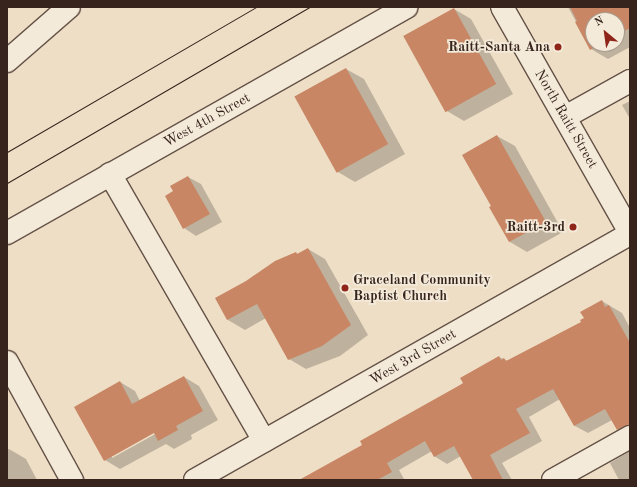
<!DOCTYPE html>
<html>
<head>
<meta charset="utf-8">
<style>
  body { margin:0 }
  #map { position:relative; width:637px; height:487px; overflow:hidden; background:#eedec5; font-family:"Old Standard TT",serif }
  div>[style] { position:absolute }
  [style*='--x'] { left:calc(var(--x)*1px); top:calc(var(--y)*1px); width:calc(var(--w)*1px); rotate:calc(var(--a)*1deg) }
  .shadow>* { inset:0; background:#0003 }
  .building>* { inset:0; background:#c88665; transform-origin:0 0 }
  .roads { filter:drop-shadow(1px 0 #645247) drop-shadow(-1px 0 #645247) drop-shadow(0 1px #645247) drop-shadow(0 -1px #645247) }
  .minor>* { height:22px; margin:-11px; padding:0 11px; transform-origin:11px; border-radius:11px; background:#f4ead9 }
  .tram>* { height:1px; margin:-0.5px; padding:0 0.5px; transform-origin:0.5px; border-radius:0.5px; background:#36241d }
  .dots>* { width:11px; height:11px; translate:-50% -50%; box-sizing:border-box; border:2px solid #f4ead9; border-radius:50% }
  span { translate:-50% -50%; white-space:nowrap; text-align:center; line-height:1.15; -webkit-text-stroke:3.5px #f4ead9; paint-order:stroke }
  .poi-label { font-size:14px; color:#36241d; font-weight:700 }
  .right { translate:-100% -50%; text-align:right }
  .left { translate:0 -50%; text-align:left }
  .street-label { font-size:14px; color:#36241d }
  .frame { position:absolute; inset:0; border:8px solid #36241d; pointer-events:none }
  .north { position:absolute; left:585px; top:12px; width:40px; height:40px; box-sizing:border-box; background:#f4ead9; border:1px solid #a89b8e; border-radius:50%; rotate:331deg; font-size:11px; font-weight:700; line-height:16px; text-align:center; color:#36241d }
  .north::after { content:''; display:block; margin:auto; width:14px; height:18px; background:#8f2418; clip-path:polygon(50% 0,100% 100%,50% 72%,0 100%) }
</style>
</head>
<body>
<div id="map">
  <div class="shadow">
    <i style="clip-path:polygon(evenodd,568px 7px,630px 7px,630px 47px,608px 59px,591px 49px,568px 7px,593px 20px,617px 20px,617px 44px,593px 44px,593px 20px)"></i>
    <i style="clip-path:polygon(454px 9px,471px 19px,513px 94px,464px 121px,447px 111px)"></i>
    <i style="clip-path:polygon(346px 69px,364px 79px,405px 154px,355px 182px,338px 172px)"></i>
    <i style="clip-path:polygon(630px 101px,630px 119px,622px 105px)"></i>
    <i style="clip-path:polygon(497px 136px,515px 146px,563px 232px,527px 252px,510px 242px,492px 207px)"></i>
    <i style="clip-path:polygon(188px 177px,201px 184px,222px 222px,196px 236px,184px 228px,166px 196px,175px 191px)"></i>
    <i style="clip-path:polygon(308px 249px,325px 259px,368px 335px,340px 356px,306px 369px,289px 359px,266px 318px,245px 330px,228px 320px,216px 299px,296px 253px,298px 254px)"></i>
    <i style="clip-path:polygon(602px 301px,622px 313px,630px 328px,630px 423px,626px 423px,630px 425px,630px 437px,618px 429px,612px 420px,588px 433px,575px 426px,560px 399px,529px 417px,542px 441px,502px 463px,512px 480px,474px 480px,461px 456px,447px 464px,434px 456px,432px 451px,399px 470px,404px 479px,403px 480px,314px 480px,363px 446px,460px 386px,499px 357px,508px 361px,582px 322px)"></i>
    <i style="clip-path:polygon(evenodd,184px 377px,199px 386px,218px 420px,191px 435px,192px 439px,174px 449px,166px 444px,120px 469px,105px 460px,120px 382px,135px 391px,140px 401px,184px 377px,158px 430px,159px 432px,112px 458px,112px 456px,158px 430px)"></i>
    <i style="clip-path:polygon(9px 449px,26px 459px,37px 480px,7px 480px,7px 450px)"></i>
    <i style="clip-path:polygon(630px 451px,630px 480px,619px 480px,610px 463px)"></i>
  </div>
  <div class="building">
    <i style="clip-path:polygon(570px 7px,630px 7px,630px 28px,617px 35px,617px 20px,593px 20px,593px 44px,600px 44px,590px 50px,575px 22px,577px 21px)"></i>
    <i style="left:454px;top:8px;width:87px;height:58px;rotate:61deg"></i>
    <i style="left:346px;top:68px;width:87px;height:59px;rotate:61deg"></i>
    <i style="clip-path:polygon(497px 135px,546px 222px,509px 242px,489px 207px,491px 206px,462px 155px)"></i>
    <i style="clip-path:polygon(188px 176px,210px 214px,183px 229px,165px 196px,173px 191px,170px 186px)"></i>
    <i style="clip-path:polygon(308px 248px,351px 325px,322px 346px,288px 360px,257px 304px,227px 320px,215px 298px,246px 281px,275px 261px,296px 252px,297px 254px)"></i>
    <i style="clip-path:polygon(602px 300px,605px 307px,609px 305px,630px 343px,630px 425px,617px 430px,605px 409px,574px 426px,553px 389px,516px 409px,530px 433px,490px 455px,503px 480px,473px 480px,454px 446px,434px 457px,425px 441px,387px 463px,392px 472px,377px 480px,299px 480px,362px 445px,360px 441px,460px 385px,463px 383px,460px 378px,499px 356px,501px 360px,504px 358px,506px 361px,581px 322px,580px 320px,584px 318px,580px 312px)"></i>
    <i style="clip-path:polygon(184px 376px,203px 411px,176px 426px,178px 430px,158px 441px,154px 433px,104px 461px,74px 407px,120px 381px,132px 404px)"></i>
  </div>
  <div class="roads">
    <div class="minor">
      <i style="--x:502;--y:7;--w:259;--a:60.4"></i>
      <i style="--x:7;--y:61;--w:82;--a:-41.1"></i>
      <i style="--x:565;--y:117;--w:74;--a:-29"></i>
      <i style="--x:110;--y:174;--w:308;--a:60"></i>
      <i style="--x:7;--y:233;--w:459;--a:-29.5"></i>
      <i style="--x:7;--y:362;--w:135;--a:61.2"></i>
      <i style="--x:195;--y:480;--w:500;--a:-29.5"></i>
      <i style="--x:553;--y:480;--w:88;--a:-29.2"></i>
    </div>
  </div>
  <div class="tram">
    <i style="--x:7;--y:152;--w:288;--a:-30.2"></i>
    <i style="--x:7;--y:183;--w:350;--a:-30.2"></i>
  </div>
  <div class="dots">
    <i style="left:558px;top:47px;background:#8f2418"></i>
    <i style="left:573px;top:227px;background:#8f2418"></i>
    <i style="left:345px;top:288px;background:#8f2418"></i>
  </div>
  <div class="poi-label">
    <span class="right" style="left:550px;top:47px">Raitt-Santa Ana</span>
    <span class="right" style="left:565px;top:227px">Raitt-3rd</span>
    <span class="left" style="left:353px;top:288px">Graceland Community<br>Baptist Church</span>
  </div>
  <div class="street-label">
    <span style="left:566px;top:119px;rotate:60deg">North Raitt Street</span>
    <span style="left:207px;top:120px;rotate:-29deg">West 4th Street</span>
    <span style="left:413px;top:357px;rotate:-30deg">West 3rd Street</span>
  </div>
  <div class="frame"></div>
  <div class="north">N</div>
</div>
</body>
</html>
